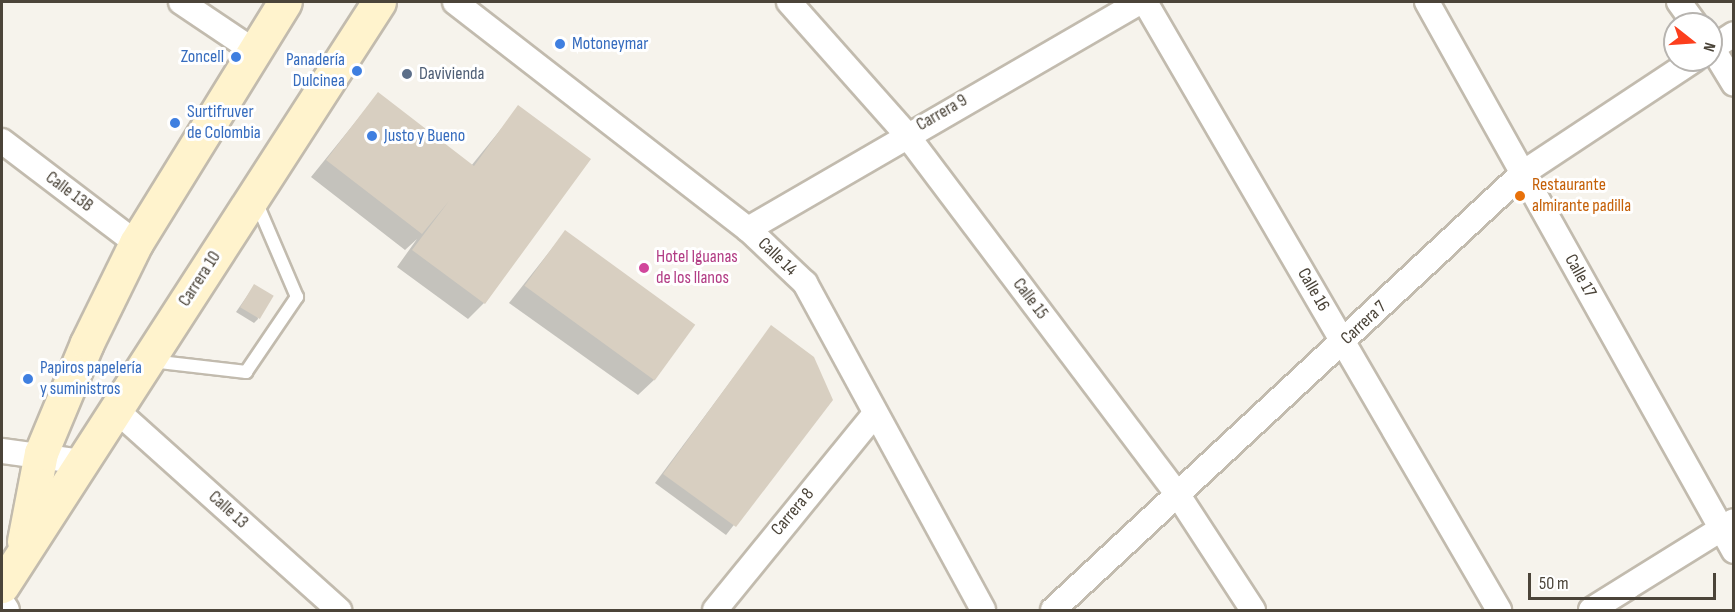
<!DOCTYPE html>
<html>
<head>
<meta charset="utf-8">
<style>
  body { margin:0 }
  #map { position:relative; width:1735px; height:612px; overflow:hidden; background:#f6f3ec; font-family:"Sofia Sans Condensed",sans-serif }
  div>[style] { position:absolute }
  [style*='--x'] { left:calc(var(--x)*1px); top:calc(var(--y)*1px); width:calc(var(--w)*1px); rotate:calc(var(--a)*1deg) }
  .shadow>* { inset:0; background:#0003 }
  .building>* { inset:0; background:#d8cfc1; transform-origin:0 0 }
  .roads { filter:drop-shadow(2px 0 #c2bbae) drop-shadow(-2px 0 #c2bbae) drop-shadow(0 2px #c2bbae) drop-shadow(0 -2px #c2bbae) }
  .lane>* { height:12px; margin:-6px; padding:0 6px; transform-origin:6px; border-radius:6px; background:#fff }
  .street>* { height:24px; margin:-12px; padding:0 12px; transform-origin:12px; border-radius:12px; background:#fff }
  .secondary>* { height:33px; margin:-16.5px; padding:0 16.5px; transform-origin:16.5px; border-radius:16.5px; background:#fff3cd }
  .dots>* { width:16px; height:16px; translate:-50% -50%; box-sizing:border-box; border:3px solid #fff; border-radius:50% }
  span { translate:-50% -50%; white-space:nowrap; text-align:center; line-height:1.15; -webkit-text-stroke:6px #fff; paint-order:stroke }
  .shop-label { font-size:18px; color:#366cbe }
  .left { translate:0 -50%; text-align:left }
  .right { translate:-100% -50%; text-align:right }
  .service-label { font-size:18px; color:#4e5e75 }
  .street-label { font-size:18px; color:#4b4439 }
  .food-label { font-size:18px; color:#c56008 }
  .hotel-label { font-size:18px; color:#b23c85 }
  .frame { position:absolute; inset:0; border:3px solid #4b4439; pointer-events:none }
  .north { position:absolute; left:1663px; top:12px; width:60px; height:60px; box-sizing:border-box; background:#fff; border:2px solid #b7b4b0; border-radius:50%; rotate:107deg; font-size:16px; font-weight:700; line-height:24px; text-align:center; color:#4b4439 }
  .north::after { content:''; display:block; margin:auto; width:21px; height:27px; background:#fc3f1d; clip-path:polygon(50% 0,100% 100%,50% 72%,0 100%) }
  .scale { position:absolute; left:1528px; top:573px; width:188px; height:27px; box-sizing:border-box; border:3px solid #4b4439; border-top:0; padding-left:8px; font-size:18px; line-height:21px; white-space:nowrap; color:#4b4439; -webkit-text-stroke:4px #fff; paint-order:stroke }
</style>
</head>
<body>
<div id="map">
  <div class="shadow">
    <i style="clip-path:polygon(378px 94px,471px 166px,519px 107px,484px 303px,468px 319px,397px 267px,417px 239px,405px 250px,311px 177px)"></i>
    <i style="clip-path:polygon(565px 232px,655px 379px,638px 395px,509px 303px)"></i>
    <i style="clip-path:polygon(254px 286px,258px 319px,254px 323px,236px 312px)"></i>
    <i style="clip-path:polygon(771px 327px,832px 400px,726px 535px,655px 483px)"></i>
  </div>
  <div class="building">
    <i style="clip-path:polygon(378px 92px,474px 166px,518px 105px,591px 159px,485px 304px,412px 250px,449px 201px,422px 234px,326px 160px)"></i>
    <i style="left:565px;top:230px;width:161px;height:69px;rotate:36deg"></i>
    <i style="left:254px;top:284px;width:23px;height:27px;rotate:31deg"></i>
    <i style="clip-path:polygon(771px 325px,814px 357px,833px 400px,736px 527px,663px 474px)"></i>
  </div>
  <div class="roads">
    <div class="lane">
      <i style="--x:151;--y:361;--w:96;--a:6.6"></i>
      <i style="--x:246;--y:372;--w:91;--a:-55.8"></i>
      <i style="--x:297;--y:297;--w:107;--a:-113.2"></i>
    </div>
    <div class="street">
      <i style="--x:181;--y:2;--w:88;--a:33.9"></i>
      <i style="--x:455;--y:2;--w:371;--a:37.8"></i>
      <i style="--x:748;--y:229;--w:79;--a:43.5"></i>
      <i style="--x:805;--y:283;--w:372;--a:61.4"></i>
      <i style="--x:789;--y:2;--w:176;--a:48.4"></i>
      <i style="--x:906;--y:134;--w:448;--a:53"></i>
      <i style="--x:1176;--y:492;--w:141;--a:56.9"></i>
      <i style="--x:1145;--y:2;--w:704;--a:59.79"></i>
      <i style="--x:1427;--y:2;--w:629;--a:60.79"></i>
      <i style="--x:1679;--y:2;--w:27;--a:54"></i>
      <i style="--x:1711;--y:46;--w:44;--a:58.8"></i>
      <i style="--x:1711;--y:49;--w:27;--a:-33"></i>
      <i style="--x:2;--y:141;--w:168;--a:37.3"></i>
      <i style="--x:748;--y:229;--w:452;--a:-30.1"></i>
      <i style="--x:116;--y:410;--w:300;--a:41.9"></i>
      <i style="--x:2;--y:451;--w:81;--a:7.8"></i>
      <i style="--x:2;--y:602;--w:9;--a:58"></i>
      <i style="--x:715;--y:610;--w:252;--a:-50.8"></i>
      <i style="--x:1053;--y:610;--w:642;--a:-42.92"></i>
      <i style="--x:1523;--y:173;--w:205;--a:-33.5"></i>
      <i style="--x:1591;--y:610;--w:168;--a:-31.9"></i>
    </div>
    <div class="secondary">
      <i style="--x:24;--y:541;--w:90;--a:-79.1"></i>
      <i style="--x:41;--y:453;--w:119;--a:-67.3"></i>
      <i style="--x:87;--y:343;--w:111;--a:-63.9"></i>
      <i style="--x:136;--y:243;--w:283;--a:-58.3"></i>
      <i style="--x:2;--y:586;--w:695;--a:-57.16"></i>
    </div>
  </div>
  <div class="dots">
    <i style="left:560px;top:44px;background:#3f7fe0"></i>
    <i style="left:236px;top:57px;background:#3f7fe0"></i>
    <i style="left:357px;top:71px;background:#3f7fe0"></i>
    <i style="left:407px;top:74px;background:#5c6f8a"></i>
    <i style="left:175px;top:123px;background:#3f7fe0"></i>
    <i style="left:372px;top:136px;background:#3f7fe0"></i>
    <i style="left:1520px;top:196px;background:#e8710a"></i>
    <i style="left:644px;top:268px;background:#d1479c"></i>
    <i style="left:28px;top:379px;background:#3f7fe0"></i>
  </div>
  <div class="shop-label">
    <span class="left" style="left:572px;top:44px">Motoneymar</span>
    <span class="right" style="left:224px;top:57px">Zoncell</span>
    <span class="right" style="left:345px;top:71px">Panadería<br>Dulcinea</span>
    <span class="left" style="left:187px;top:123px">Surtifruver<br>de Colombia</span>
    <span class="left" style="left:384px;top:136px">Justo y Bueno</span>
    <span class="left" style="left:40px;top:379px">Papiros papelería<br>y suministros</span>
  </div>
  <div class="service-label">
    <span class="left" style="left:419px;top:74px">Davivienda</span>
  </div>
  <div class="street-label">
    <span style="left:942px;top:113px;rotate:-30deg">Carrera 9</span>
    <span style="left:69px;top:192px;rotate:37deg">Calle 13B</span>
    <span style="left:777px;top:257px;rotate:44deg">Calle 14</span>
    <span style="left:1580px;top:276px;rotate:61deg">Calle 17</span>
    <span style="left:200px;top:279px;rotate:-57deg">Carrera 10</span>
    <span style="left:1313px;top:290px;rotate:60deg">Calle 16</span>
    <span style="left:1030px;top:299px;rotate:53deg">Calle 15</span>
    <span style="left:1364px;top:323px;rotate:-43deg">Carrera 7</span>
    <span style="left:228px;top:510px;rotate:42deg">Calle 13</span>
    <span style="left:793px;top:512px;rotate:-50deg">Carrera 8</span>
  </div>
  <div class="food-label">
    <span class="left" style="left:1532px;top:196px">Restaurante<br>almirante padilla</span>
  </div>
  <div class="hotel-label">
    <span class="left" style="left:656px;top:268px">Hotel Iguanas<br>de los llanos</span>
  </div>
  <div class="frame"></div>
  <div class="north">N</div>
  <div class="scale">50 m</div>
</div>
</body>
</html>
